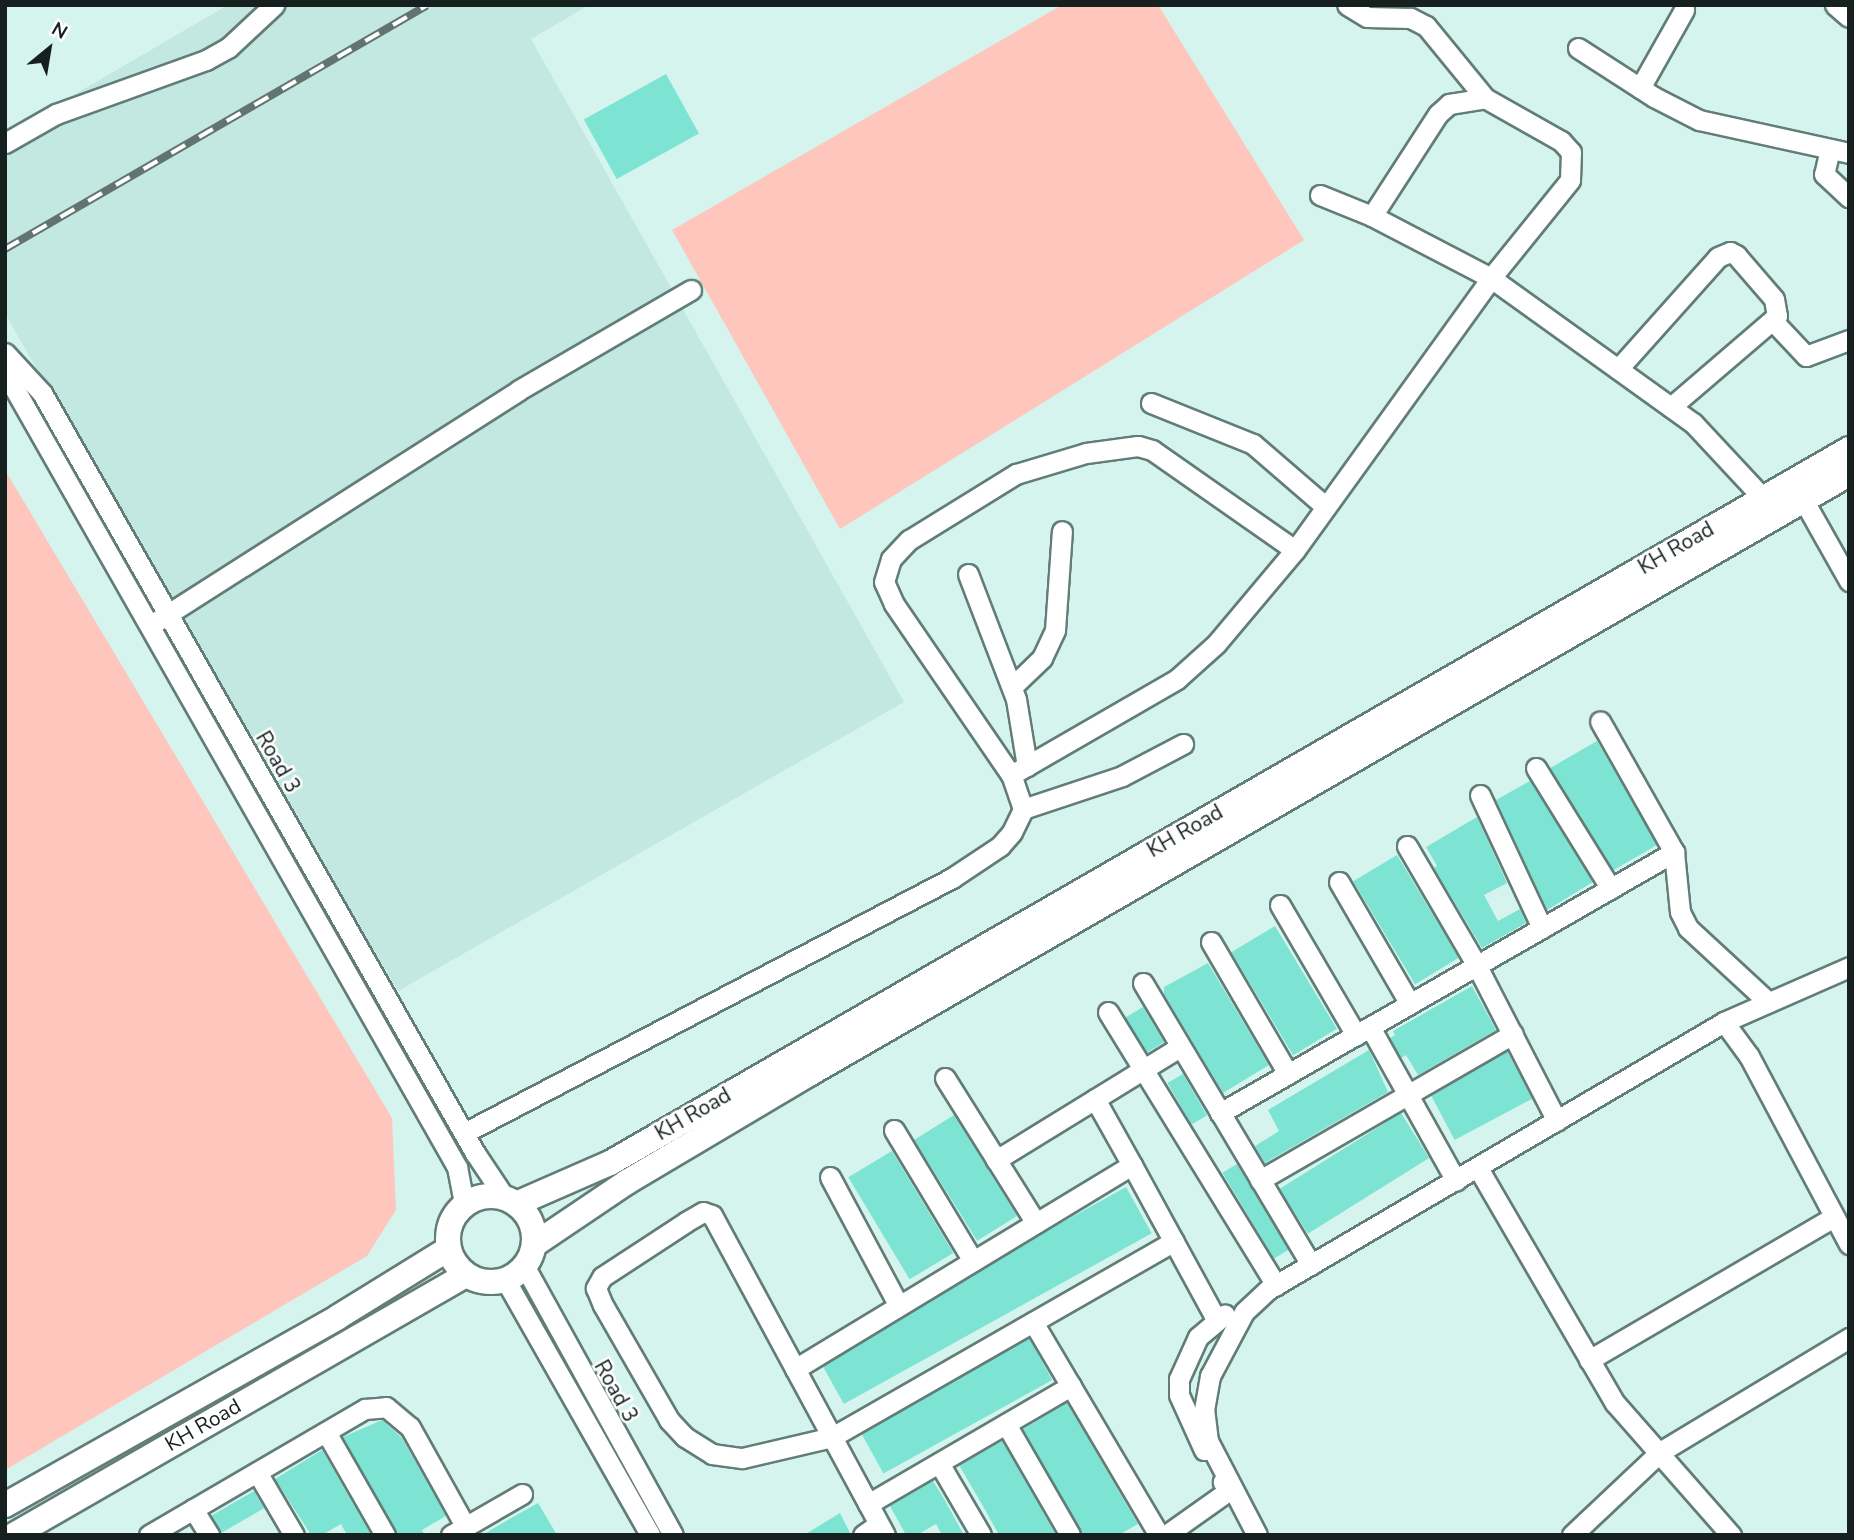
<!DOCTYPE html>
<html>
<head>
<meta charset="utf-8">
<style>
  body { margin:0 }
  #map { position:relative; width:1854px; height:1540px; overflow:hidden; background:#d6f4ee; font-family:"Nunito Sans",sans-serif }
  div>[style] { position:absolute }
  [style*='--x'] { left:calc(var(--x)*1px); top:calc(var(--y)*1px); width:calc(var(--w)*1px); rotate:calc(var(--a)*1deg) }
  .built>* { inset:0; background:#c2e8e1 }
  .green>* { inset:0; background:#fec6bc }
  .building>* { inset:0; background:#7de4d3; transform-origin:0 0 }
  .roads { filter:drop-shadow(2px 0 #627d78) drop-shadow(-2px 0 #627d78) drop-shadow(0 2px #627d78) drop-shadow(0 -2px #627d78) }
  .minor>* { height:19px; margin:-9.5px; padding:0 9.5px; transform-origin:9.5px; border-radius:9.5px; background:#fff }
  .major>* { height:24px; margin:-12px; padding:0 12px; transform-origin:12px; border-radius:12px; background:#fff }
  .major>.ring { margin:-12px; padding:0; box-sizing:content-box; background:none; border:24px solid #fff; border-radius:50% }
  .rail>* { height:8px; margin-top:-4px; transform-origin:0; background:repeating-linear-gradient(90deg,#fff 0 16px,#627470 0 32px); box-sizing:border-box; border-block:2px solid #627470 }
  span { translate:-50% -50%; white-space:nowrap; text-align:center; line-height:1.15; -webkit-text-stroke:5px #fff; paint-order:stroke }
  .street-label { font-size:21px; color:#16211f }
  .frame { position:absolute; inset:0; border:7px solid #16211f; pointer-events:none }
  .north { position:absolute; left:14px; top:14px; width:70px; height:70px; -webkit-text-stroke:5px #fff; paint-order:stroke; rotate:30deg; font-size:19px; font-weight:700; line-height:28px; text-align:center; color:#16211f }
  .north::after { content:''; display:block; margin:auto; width:24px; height:32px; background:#16211f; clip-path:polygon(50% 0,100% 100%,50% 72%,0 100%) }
</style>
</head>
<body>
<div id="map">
  <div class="built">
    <i style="clip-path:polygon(228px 5px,589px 5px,531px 39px,904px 702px,398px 991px,176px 616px,5px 313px,5px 135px)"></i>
  </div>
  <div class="green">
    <i style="clip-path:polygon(1062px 5px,1158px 5px,1304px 240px,840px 529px,672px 230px)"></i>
    <i style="clip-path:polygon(5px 470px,392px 1118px,396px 1210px,367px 1256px,5px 1470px)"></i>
  </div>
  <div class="building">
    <i style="left:666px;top:74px;width:68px;height:94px;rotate:61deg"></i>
    <i style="left:1597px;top:741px;width:120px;height:54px;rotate:60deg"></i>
    <i style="clip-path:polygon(1530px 781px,1593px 882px,1547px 910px,1496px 800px)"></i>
    <i style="clip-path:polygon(1477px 817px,1507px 883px,1484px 895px,1498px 921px,1520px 909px,1526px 923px,1482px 948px,1434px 868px,1437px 866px,1426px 847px)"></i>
    <i style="left:1397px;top:855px;width:120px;height:51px;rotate:59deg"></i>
    <i style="left:1275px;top:926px;width:120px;height:51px;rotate:59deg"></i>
    <i style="clip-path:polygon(1208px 963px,1269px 1065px,1223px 1093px,1164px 994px,1164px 987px)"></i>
    <i style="clip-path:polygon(1472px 986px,1496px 1030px,1418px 1075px,1406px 1055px,1401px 1058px,1390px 1038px,1395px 1035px,1393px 1031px)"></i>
    <i style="left:1143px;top:1007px;width:41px;height:21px;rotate:59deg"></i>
    <i style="clip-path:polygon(1369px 1050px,1388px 1092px,1265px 1163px,1255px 1146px,1279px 1131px,1268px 1110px)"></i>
    <i style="left:1507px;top:1051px;width:54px;height:88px;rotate:62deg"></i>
    <i style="left:1183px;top:1074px;width:48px;height:18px;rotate:60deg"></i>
    <i style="left:1401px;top:1113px;width:53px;height:143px;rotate:58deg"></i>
    <i style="left:954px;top:1115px;width:119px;height:47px;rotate:58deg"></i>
    <i style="left:892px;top:1151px;width:119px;height:51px;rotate:59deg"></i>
    <i style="left:1237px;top:1164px;width:100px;height:17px;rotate:59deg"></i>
    <i style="left:1126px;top:1187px;width:53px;height:352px;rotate:61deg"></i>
    <i style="left:1029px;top:1338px;width:48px;height:193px;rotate:61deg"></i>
    <i style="clip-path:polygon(1067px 1403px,1138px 1524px,1119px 1535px,1082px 1535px,1023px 1429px)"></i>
    <i style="clip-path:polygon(382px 1420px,402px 1438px,446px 1516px,422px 1530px,425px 1535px,397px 1535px,343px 1437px)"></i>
    <i style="clip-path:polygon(1002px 1441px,1056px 1535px,999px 1535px,984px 1508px,959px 1465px)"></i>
    <i style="clip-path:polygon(322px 1450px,371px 1535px,347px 1535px,341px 1524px,322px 1535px,311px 1535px,275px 1479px)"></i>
    <i style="clip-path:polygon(933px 1481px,943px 1497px,964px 1535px,942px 1535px,936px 1524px,917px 1535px,906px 1535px,890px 1506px)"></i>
    <i style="left:254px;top:1491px;width:20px;height:49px;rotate:60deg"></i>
    <i style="clip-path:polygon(538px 1503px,557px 1535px,482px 1535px,513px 1517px)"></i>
    <i style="clip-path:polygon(840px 1513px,851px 1535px,804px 1535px)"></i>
  </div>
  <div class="roads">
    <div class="minor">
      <i style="--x:1835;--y:5;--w:18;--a:41"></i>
      <i style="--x:1578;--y:48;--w:90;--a:32.8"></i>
      <i style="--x:1654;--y:97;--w:51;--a:27.1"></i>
      <i style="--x:1699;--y:120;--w:154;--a:12.4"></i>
      <i style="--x:1640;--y:88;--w:90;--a:-60.6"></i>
      <i style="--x:5;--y:143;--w:59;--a:-29.6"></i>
      <i style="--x:56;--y:114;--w:159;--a:-19.8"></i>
      <i style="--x:206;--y:60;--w:26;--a:-29"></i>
      <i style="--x:229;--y:47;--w:62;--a:-43"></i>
      <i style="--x:1830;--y:149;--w:26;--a:103"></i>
      <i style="--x:1824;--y:174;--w:34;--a:43"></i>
      <i style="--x:1320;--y:195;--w:56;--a:22"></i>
      <i style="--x:1372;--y:216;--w:134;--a:27.5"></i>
      <i style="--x:1491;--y:278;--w:249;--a:35.7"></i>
      <i style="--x:1693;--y:423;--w:103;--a:47"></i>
      <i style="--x:1372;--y:216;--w:121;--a:-57.1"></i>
      <i style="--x:1438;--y:114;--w:15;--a:-42"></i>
      <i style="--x:1449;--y:104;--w:36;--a:-9"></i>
      <i style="--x:1773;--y:321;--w:48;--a:46.7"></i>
      <i style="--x:1806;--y:356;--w:46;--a:-20.4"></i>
      <i style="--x:5;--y:353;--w:54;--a:47.2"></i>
      <i style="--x:42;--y:393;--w:875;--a:60.33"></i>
      <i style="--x:475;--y:1153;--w:54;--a:56.3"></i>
      <i style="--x:1618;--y:369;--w:150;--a:-48.2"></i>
      <i style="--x:1718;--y:257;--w:13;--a:-23"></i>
      <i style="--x:1730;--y:252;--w:7;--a:27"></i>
      <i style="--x:1736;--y:255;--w:58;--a:49.2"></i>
      <i style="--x:1774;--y:299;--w:17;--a:80"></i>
      <i style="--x:1777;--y:316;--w:140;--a:139.4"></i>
      <i style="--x:5;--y:372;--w:915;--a:60.38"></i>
      <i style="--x:457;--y:1167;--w:38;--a:79"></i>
      <i style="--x:1151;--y:403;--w:110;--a:21.9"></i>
      <i style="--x:1253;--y:444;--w:96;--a:40.8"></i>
      <i style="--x:1804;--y:501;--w:92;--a:60.6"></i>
      <i style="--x:968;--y:574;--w:134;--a:69"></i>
      <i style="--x:1016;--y:699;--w:68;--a:80.7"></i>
      <i style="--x:157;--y:621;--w:429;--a:-32.5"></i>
      <i style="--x:519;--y:390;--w:199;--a:-30.2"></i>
      <i style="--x:1012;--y:687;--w:42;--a:-44"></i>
      <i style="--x:1042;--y:658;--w:31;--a:-65"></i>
      <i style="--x:1055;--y:630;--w:99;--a:-86"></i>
      <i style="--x:1536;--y:768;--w:142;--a:58.2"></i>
      <i style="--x:1011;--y:775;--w:192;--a:-30"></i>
      <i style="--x:1177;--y:679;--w:52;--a:-41.9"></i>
      <i style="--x:1216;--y:644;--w:123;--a:-50"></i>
      <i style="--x:1295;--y:550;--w:335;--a:-54.2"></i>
      <i style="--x:1491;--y:278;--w:126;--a:-51.1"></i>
      <i style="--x:1570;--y:180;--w:28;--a:-88"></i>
      <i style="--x:1571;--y:152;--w:15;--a:-132"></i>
      <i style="--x:1561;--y:141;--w:87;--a:-150.5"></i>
      <i style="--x:1485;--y:98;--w:93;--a:-129.3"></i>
      <i style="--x:1426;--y:26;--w:18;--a:-153"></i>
      <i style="--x:1410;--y:18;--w:43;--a:-178.7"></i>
      <i style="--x:1367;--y:17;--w:23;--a:-149"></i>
      <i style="--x:1480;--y:795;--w:147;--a:65"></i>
      <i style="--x:1023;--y:809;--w:104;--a:-18.4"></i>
      <i style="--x:1122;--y:776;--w:69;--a:-27.7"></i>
      <i style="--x:1407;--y:846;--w:139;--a:59.7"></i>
      <i style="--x:1477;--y:966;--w:174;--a:62.7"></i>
      <i style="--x:1674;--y:852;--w:60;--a:84.3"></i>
      <i style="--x:1680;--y:912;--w:18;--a:63"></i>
      <i style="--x:1688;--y:928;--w:108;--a:42.7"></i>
      <i style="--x:1339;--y:882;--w:141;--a:59.8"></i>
      <i style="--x:1280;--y:905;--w:151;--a:59.7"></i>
      <i style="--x:1211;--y:942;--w:153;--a:59.7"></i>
      <i style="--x:1143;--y:983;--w:328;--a:59.2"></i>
      <i style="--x:1108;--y:1012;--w:321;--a:58.4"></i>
      <i style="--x:1724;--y:1022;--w:42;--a:53.7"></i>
      <i style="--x:1749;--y:1056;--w:213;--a:62"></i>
      <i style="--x:1370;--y:1027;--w:176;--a:60.8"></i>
      <i style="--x:945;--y:1078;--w:171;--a:57.9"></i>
      <i style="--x:1095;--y:1099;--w:76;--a:60.7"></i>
      <i style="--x:1220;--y:1113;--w:524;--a:-29.89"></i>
      <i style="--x:1674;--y:852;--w:150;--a:-119.5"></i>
      <i style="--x:894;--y:1130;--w:153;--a:58.9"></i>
      <i style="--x:464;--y:1133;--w:551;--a:-27.59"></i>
      <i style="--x:952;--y:878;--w:58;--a:-33.7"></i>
      <i style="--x:1000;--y:846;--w:18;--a:-49"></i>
      <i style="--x:1012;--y:832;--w:25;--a:-64"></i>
      <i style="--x:1023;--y:809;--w:36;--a:-109"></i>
      <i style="--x:1011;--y:775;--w:207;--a:-124.4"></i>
      <i style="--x:894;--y:604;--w:24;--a:-114"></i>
      <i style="--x:884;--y:582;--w:24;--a:-73"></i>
      <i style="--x:891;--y:559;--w:26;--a:-47"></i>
      <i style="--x:909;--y:540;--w:126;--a:-31.7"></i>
      <i style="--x:1016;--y:474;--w:73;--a:-16.7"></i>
      <i style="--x:1086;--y:453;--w:52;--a:-7.7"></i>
      <i style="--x:1138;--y:446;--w:15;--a:16"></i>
      <i style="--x:1152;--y:450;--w:174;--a:35"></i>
      <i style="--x:996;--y:1160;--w:216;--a:-31.6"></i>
      <i style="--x:1478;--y:1168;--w:272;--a:59.8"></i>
      <i style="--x:1615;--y:1403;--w:176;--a:48.7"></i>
      <i style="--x:830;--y:1177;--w:146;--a:61.9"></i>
      <i style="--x:1260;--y:1180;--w:292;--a:-30"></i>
      <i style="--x:525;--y:1267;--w:306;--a:61.1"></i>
      <i style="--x:506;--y:1281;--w:292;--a:60.4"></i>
      <i style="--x:1033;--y:1322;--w:247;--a:59.4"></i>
      <i style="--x:1589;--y:1360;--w:284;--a:-30.3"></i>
      <i style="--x:795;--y:1369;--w:394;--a:-31.2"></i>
      <i style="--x:1132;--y:1165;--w:175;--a:61.4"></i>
      <i style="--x:1006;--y:1424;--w:128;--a:60"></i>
      <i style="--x:326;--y:1432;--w:119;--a:60.2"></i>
      <i style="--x:1204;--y:1450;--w:60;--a:-114.4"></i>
      <i style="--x:1179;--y:1395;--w:16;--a:-90"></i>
      <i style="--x:1179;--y:1379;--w:46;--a:-65.7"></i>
      <i style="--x:1198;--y:1337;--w:35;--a:-40"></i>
      <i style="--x:939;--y:1463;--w:83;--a:59.7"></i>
      <i style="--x:257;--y:1472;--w:73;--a:59.6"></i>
      <i style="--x:868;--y:1504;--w:235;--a:-30.2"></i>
      <i style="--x:193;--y:1509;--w:31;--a:58"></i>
      <i style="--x:149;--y:1535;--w:250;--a:-30.3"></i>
      <i style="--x:365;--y:1409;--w:21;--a:-5"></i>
      <i style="--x:386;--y:1407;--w:31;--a:40"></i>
      <i style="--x:410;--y:1427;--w:113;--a:60.9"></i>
      <i style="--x:451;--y:1535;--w:82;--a:-30"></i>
      <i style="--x:863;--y:1535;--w:19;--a:-35"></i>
      <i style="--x:885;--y:1535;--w:111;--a:-118.4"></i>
      <i style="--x:832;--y:1437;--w:252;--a:-118.4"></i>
      <i style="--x:712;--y:1215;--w:9;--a:-162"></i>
      <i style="--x:703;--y:1212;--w:20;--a:150"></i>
      <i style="--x:686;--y:1222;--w:100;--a:146.8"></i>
      <i style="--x:602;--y:1277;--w:13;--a:119"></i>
      <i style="--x:596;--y:1288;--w:18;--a:68"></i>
      <i style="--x:603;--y:1305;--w:133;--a:60.1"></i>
      <i style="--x:669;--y:1420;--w:23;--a:47"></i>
      <i style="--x:685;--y:1437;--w:32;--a:32"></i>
      <i style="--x:712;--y:1454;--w:30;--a:8"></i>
      <i style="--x:742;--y:1458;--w:92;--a:-13.1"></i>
      <i style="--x:832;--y:1437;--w:394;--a:-29.8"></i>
      <i style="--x:1166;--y:1535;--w:80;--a:-35.3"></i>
      <i style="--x:1231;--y:1489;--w:11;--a:-139"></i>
      <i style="--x:1257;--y:1535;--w:106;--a:-117.5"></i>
      <i style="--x:1208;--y:1441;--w:31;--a:-97"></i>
      <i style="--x:1204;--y:1410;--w:35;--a:-80"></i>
      <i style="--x:1210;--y:1376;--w:72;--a:-62"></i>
      <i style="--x:1244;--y:1312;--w:34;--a:-43"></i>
      <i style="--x:1269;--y:1289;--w:528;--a:-30.4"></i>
      <i style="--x:1724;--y:1022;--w:137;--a:-23.7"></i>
      <i style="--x:1572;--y:1535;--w:121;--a:-43.3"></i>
      <i style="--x:1660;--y:1452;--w:221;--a:-31.1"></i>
    </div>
    <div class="major">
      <i class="ring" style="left:448px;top:1196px;width:62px;height:62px"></i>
      <i style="--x:516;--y:1204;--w:103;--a:-23.6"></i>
      <i style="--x:610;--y:1163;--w:1430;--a:-29.95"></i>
      <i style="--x:535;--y:1244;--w:111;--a:-34"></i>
      <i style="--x:627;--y:1182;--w:212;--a:-30.7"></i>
      <i style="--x:809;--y:1074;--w:1201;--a:-29.98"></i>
      <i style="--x:5;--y:1505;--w:382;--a:-29.4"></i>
      <i style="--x:338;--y:1317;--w:129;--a:-31.7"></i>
      <i style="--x:14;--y:1535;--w:521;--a:-29.91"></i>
    </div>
  </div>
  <div class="rail">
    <i style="--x:5;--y:249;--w:487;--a:-30"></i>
  </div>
  <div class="street-label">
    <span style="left:1676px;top:548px;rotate:-30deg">KH Road</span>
    <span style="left:278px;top:762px;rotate:60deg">Road 3</span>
    <span style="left:1185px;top:831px;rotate:-30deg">KH Road</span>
    <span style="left:693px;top:1114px;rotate:-30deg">KH Road</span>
    <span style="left:616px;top:1391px;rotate:61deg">Road 3</span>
    <span style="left:203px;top:1425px;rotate:-30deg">KH Road</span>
  </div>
  <div class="frame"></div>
  <div class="north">N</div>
</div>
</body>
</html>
